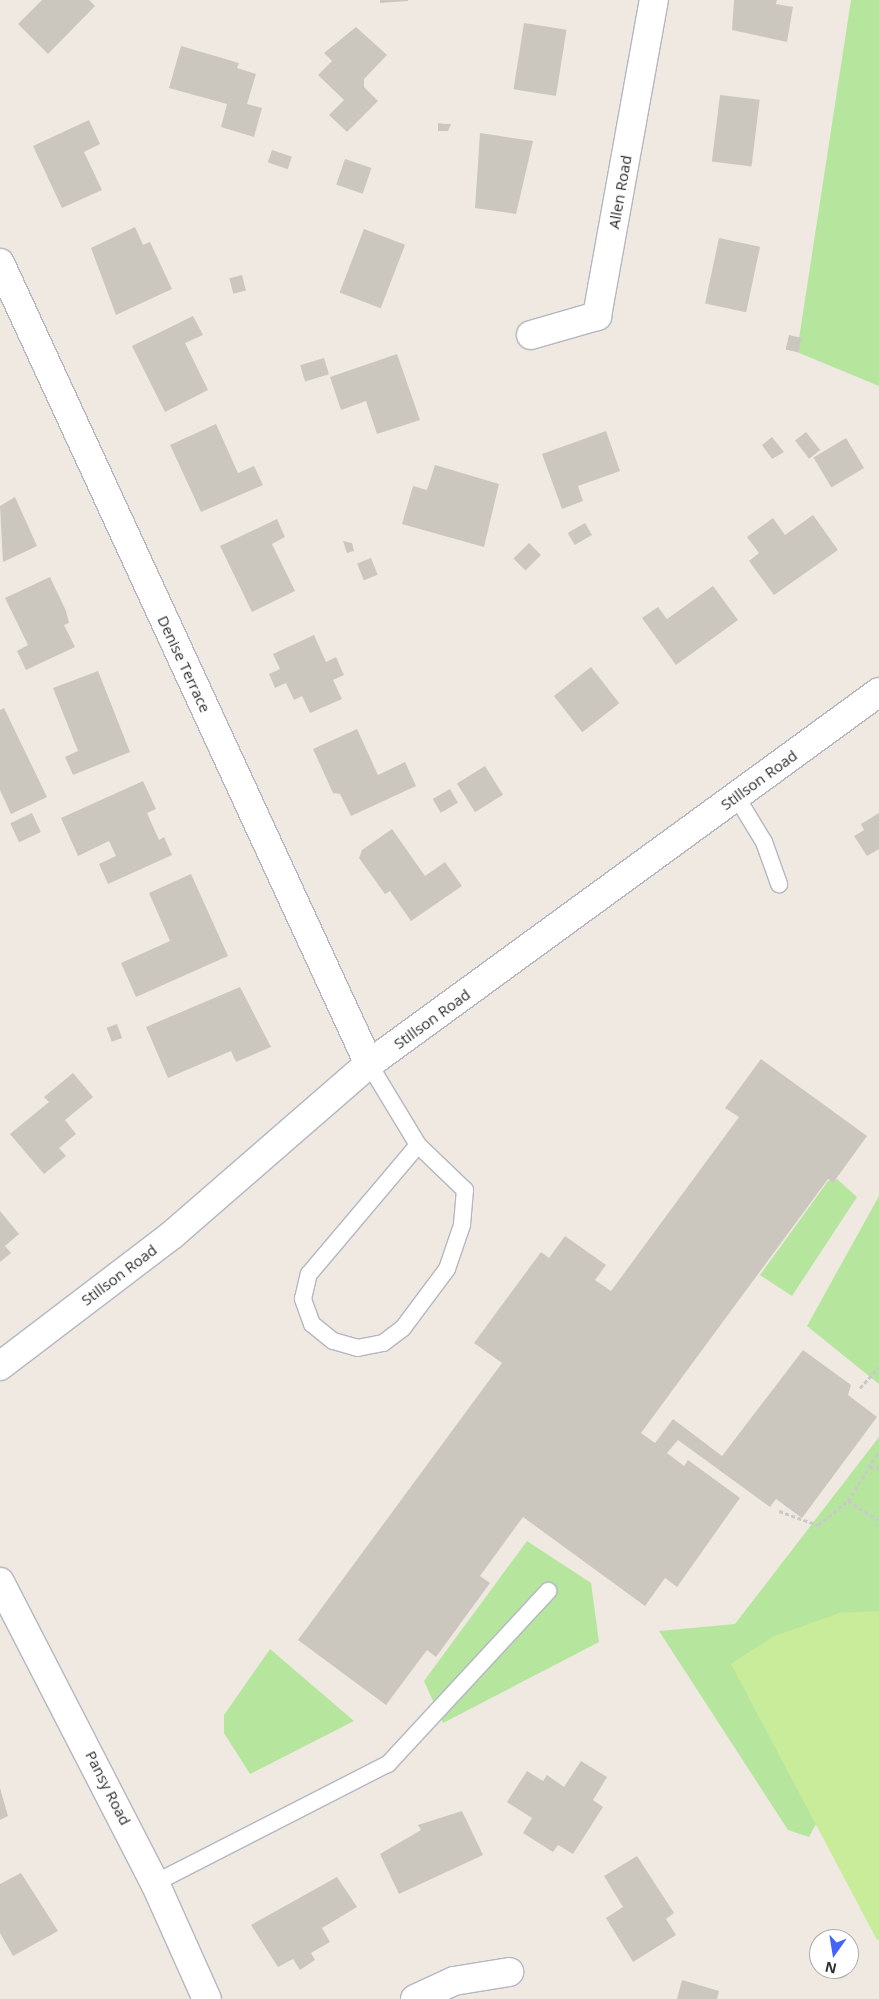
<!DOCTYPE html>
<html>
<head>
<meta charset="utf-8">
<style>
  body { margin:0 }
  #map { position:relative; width:879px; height:1999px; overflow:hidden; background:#efe9e1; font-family:"Open Sans",sans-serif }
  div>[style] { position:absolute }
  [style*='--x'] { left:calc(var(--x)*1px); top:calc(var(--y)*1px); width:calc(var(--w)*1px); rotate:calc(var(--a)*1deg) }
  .green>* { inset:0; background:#b6e59e }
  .pitch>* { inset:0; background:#c9ec9a }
  .building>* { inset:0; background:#cbc7bf; transform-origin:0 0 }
  .path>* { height:3px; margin-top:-1.5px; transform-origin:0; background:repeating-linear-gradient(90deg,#c9c9c9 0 4px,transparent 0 6.5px) }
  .roads { filter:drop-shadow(1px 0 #b4b7c1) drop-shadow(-1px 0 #b4b7c1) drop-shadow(0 1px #b4b7c1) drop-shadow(0 -1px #b4b7c1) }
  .lane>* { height:16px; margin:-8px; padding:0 8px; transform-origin:8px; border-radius:8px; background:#fff }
  .street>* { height:28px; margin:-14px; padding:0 14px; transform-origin:14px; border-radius:14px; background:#fff }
  .secondary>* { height:28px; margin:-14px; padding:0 14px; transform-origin:14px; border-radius:14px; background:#fff }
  span { translate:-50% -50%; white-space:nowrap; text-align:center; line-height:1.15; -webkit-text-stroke:4px #fff; paint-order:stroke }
  .street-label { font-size:15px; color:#2e2e2e }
  .north { position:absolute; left:809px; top:1929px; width:50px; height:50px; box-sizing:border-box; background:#fff; border:1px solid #ababab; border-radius:50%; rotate:193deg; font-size:14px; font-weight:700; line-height:20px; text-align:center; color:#2e2e2e }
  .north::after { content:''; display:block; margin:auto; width:18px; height:22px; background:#4264fb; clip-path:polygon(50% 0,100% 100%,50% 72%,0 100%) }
</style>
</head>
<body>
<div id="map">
  <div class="green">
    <i style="clip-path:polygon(851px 0,879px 0,879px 386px,797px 352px)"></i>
    <i style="clip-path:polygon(837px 1179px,857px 1197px,792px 1296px,760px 1275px,828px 1181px)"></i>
    <i style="clip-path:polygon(879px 1196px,879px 1384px,807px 1326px)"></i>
    <i style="clip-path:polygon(879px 1437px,879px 1778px,827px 1804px,809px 1837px,788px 1830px,659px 1631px,735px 1624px)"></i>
    <i style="clip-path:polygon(527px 1541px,591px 1583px,599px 1642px,443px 1723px,424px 1681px)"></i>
    <i style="clip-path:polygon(270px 1649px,354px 1721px,250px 1774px,224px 1733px,224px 1715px)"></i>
  </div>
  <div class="pitch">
    <i style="clip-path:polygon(879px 1611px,879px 1939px,877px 1940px,731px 1664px,774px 1636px,840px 1613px)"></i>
  </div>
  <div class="building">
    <i style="clip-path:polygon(42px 0,89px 0,95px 6px,48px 54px,18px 24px)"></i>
    <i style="clip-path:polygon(380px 0,408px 0,408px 1px,380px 3px)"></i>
    <i style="clip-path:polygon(734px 0,777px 0,776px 4px,793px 7px,787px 42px,732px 30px)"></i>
    <i style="left:524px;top:23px;width:43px;height:67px;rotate:9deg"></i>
    <i style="clip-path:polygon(356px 27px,387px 55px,364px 79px,364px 87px,378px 101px,347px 132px,329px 115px,344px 100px,318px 75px,332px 61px,324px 53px)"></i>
    <i style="clip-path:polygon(181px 46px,239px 63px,237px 68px,256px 74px,247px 104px,262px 108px,254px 137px,221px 127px,227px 104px,169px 88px)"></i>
    <i style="left:720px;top:95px;width:40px;height:67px;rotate:7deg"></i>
    <i style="clip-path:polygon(89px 120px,100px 144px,84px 152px,102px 190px,62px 208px,33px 146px)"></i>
    <i style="clip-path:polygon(438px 123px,445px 124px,451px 124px,448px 131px,438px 131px)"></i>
    <i style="clip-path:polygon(480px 133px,533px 141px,516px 214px,475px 208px)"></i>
    <i style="left:272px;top:150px;width:21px;height:13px;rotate:19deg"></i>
    <i style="left:345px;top:159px;width:28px;height:27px;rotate:19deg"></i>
    <i style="clip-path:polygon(135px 227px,143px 245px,150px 242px,172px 289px,116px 315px,91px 248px)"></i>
    <i style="left:364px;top:229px;width:44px;height:68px;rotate:21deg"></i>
    <i style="left:719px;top:238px;width:42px;height:67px;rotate:12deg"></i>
    <i style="left:242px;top:275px;width:16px;height:13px;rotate:76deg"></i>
    <i style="clip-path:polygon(193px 316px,203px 335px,185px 343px,208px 390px,165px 412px,132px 346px)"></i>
    <i style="left:789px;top:335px;width:13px;height:15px;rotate:13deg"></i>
    <i style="clip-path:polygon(397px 354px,420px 420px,377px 434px,366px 401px,341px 410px,330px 377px)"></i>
    <i style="left:324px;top:358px;width:17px;height:25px;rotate:73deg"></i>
    <i style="clip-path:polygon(216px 424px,238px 473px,254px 466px,263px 485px,201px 512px,170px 445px)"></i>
    <i style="clip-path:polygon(606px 431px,620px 471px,578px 486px,583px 501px,562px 509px,542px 454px)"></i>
    <i style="left:806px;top:432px;width:23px;height:14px;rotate:52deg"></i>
    <i style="clip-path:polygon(772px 437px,784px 452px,772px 459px,762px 445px)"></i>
    <i style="left:846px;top:438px;width:35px;height:38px;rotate:59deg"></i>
    <i style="clip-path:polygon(435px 465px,499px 484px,484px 547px,402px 524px,413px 486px,427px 490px)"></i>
    <i style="clip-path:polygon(15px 497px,37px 546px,3px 562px,0 506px)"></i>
    <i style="clip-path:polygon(813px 515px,838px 550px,774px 595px,749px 561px,759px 553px,747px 537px,773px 518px,785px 535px)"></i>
    <i style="clip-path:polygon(277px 519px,285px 537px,272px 544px,295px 591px,252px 612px,220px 546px)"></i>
    <i style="left:585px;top:523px;width:14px;height:20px;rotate:60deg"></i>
    <i style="clip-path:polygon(343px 541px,352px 543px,354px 551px,347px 553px)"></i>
    <i style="left:529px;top:543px;width:17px;height:22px;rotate:45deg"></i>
    <i style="left:371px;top:558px;width:18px;height:15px;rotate:68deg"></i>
    <i style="clip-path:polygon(50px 577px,66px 611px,69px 623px,64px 625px,75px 647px,26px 670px,17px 651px,28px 645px,5px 598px)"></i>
    <i style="clip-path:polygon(713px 586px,738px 620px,676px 665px,642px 618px,658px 607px,667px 619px)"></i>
    <i style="clip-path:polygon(314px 635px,326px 662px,336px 657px,344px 675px,333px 680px,342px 699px,310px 713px,302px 696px,294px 700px,286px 683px,275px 688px,269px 674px,280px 669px,273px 654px)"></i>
    <i style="left:591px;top:667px;width:46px;height:47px;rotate:52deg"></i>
    <i style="clip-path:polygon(98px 671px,130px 752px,73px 775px,65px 757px,78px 751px,53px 688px)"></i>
    <i style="clip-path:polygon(4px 708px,47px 797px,11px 814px,0 790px,0 710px)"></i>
    <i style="clip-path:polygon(357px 729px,378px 775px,405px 762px,416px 786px,351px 816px,340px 794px,333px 793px,313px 749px)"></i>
    <i style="left:485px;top:766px;width:34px;height:33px;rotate:58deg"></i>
    <i style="clip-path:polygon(143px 781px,156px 809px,147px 813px,159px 840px,164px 837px,172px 855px,108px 884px,99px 864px,116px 856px,109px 841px,78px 856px,61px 818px)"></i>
    <i style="left:450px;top:789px;width:16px;height:20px;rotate:60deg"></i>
    <i style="left:32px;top:813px;width:21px;height:24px;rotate:65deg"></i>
    <i style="clip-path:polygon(879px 813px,879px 849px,867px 856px,854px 836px,864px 830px,861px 824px)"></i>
    <i style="clip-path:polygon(392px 829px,425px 876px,445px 862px,462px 886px,411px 921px,390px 891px,385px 894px,359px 858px,362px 850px)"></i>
    <i style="clip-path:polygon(191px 874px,228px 956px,136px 997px,121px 963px,170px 941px,149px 893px)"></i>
    <i style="clip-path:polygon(240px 987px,271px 1047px,236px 1062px,231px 1051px,168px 1078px,146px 1027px)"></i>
    <i style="left:117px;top:1024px;width:15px;height:11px;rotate:70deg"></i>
    <i style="clip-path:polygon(761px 1059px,867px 1136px,833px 1183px,828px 1179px,641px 1433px,655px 1443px,673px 1419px,722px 1456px,803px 1350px,851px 1385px,848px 1395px,877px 1417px,802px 1518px,776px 1499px,770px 1507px,678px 1440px,667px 1453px,684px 1466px,688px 1460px,740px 1498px,677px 1587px,665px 1578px,645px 1606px,523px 1517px,480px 1576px,490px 1583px,436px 1657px,427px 1650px,386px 1705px,298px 1640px,502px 1363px,474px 1343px,541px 1252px,549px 1258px,565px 1236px,606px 1265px,595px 1280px,611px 1291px,739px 1117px,725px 1108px)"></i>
    <i style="clip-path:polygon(73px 1073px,93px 1097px,65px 1120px,76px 1134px,59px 1148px,66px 1156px,44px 1174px,10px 1134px,49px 1102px,44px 1097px)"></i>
    <i style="clip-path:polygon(0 1211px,19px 1234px,5px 1246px,11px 1253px,0 1262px)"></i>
    <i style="clip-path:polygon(581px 1761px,607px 1777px,593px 1800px,603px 1807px,573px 1854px,558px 1845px,553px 1852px,523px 1833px,532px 1818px,507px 1802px,527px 1771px,543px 1781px,547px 1775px,564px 1787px)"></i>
    <i style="clip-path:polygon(0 1788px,8px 1816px,0 1820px)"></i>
    <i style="clip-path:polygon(462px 1811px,483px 1855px,399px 1894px,380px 1854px,421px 1830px,418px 1825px)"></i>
    <i style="clip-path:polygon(637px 1856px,674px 1913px,666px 1919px,676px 1935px,633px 1962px,606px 1918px,623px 1907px,604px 1876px)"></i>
    <i style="clip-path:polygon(21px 1873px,58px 1931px,13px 1956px,0 1933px,0 1884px)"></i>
    <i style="clip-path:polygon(337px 1877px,357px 1907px,322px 1928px,330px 1942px,311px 1953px,315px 1960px,300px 1970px,293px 1959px,278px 1967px,251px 1925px)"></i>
    <i style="clip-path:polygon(682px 1980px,719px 1991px,717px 1999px,677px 1999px)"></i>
  </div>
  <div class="path">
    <i style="--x:860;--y:1388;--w:28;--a:-48"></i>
    <i style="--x:870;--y:1467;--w:9;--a:6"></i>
    <i style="--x:848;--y:1501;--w:59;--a:-58.2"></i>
    <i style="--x:779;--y:1511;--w:41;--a:19.7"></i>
    <i style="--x:818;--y:1525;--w:38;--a:-39"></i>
    <i style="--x:848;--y:1501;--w:36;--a:32"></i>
  </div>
  <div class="roads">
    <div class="lane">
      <i style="--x:736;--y:796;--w:54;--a:58.7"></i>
      <i style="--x:764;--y:842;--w:45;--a:70.3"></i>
      <i style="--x:369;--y:1064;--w:95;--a:58.8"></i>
      <i style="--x:418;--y:1145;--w:65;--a:43.8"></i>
      <i style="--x:465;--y:1190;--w:35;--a:95"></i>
      <i style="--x:462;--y:1225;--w:46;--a:108.8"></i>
      <i style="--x:447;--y:1269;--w:74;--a:126.7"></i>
      <i style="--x:403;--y:1328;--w:25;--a:143"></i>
      <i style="--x:383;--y:1343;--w:25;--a:169"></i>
      <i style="--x:358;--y:1348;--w:26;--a:-164"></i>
      <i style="--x:333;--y:1341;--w:27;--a:-141"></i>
      <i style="--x:312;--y:1324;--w:27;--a:-110"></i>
      <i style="--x:303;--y:1299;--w:26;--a:-77"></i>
      <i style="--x:309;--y:1274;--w:169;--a:-49.8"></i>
      <i style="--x:155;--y:1883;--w:262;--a:-27.1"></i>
      <i style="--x:388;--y:1764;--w:236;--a:-47.2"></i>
    </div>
    <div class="street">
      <i style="--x:0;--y:263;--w:882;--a:65.27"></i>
      <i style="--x:531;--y:335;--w:69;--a:-16.1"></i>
      <i style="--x:597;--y:316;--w:321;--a:-79.8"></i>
      <i style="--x:0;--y:1582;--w:339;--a:62.8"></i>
      <i style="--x:155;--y:1883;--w:127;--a:65.9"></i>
      <i style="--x:415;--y:1999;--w:43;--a:-24.8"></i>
      <i style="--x:454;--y:1981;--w:56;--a:-9.3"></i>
    </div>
    <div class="secondary">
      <i style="--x:0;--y:1366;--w:216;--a:-37.3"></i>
      <i style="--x:172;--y:1235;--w:261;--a:-41"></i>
      <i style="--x:369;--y:1064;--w:631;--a:-36.11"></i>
    </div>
  </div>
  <div class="street-label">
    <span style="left:620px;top:192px;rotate:-80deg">Allen Road</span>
    <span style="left:184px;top:664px;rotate:65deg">Denise Terrace</span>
    <span style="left:759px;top:780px;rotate:-36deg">Stillson Road</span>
    <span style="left:432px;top:1019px;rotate:-36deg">Stillson Road</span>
    <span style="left:119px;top:1275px;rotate:-37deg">Stillson Road</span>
    <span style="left:108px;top:1788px;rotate:63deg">Pansy Road</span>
  </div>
  <div class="north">N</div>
</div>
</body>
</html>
